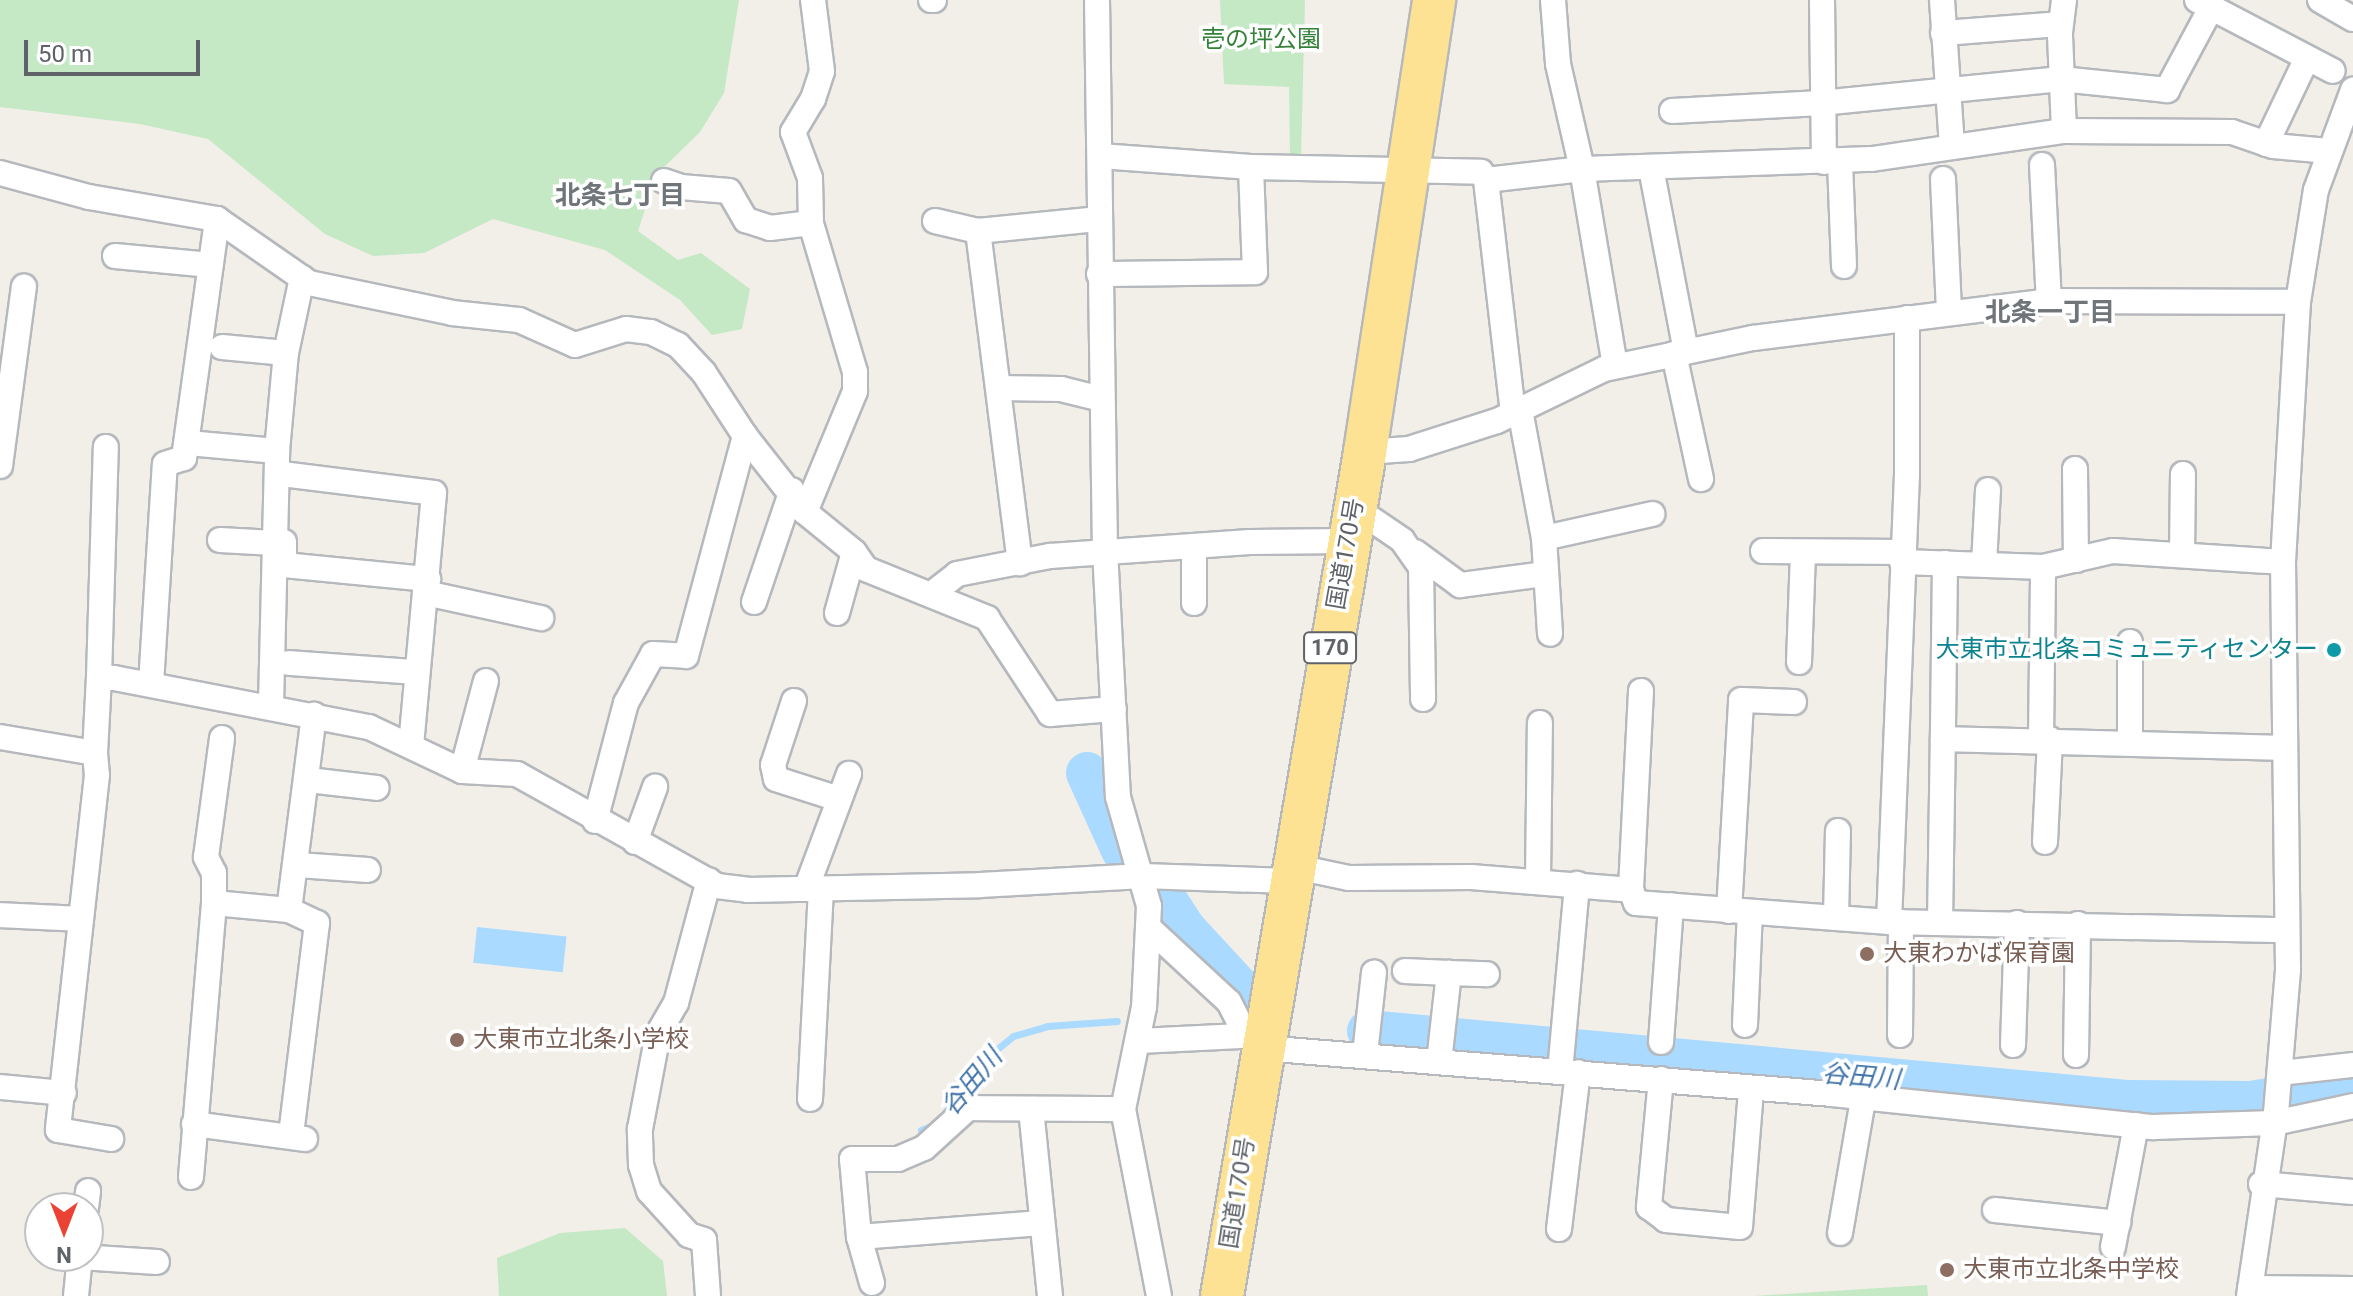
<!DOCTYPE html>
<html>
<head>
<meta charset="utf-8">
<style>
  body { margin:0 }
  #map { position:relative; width:2353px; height:1296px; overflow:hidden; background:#f1efe8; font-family:Roboto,"Noto Sans JP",sans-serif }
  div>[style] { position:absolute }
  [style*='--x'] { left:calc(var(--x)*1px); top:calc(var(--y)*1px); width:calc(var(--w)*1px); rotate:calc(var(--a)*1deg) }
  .green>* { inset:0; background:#c5e8c5 }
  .water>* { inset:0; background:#aadaff; transform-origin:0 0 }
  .stream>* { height:7px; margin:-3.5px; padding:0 3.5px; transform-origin:3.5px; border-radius:3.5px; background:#aadaff }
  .river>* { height:42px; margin:-21px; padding:0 21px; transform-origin:21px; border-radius:21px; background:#aadaff }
  .roads { filter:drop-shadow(2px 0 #b5b8bc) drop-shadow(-2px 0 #b5b8bc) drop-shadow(0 2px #b5b8bc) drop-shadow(0 -2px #b5b8bc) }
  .street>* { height:24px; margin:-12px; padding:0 12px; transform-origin:12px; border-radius:12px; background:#fff }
  .highway>* { height:42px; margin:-21px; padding:0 21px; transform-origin:21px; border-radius:21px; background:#fde293 }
  .dots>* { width:22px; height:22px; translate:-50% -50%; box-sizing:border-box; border:4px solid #fff; border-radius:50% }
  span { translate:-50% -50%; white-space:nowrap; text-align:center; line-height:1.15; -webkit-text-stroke:7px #fff; paint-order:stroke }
  .shield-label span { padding:2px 6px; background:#fff; border:2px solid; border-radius:6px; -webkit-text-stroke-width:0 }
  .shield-label { font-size:22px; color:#5f6368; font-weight:700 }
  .park-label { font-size:24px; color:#348238 }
  .street-label { font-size:24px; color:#5f6368 }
  .culture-label { font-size:24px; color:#0d838f }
  .right { translate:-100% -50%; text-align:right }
  .education-label { font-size:24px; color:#785e54 }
  .left { translate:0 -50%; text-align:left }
  .neighbourhood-label { font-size:26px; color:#70757a; font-weight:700 }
  .water-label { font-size:26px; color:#4174aa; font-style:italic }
  .north { position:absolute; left:24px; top:1192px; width:80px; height:80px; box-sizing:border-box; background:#fff; border:2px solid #bfc1c3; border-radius:50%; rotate:180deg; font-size:22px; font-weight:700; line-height:32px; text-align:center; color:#5f6368 }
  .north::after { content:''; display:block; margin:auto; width:28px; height:36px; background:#ea4335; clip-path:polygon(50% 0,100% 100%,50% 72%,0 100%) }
  .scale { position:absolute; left:24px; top:40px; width:176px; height:36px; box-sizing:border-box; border:4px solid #5f6368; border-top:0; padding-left:10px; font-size:24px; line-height:28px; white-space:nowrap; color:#5f6368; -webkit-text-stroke:6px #fff; paint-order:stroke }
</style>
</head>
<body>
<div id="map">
  <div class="green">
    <i style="clip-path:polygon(0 0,739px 0,724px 93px,700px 132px,656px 175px,638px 231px,678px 260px,701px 253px,750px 289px,742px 329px,712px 335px,680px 300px,605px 250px,493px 219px,424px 253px,373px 256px,325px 234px,208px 139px,140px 124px,0 107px)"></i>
    <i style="clip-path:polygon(1220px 0,1305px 0,1301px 157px,1290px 156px,1289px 87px,1224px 84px)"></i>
    <i style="clip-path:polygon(625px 1228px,663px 1261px,667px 1296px,499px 1296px,497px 1258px,560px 1233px)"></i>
    <i style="clip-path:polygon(1927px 1285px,1928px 1296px,1754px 1296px)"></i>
  </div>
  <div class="water">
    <i style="left:477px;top:927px;width:90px;height:36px;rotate:6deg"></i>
  </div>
  <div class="stream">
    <i style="--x:921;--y:1130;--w:16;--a:-22"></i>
    <i style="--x:936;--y:1124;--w:89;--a:-51.8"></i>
    <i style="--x:991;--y:1054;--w:28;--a:-39"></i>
    <i style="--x:1013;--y:1036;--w:35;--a:-16"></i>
    <i style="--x:1047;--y:1026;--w:70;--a:-4.1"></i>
  </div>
  <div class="river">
    <i style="--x:1087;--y:773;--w:85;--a:65.6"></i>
    <i style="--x:1163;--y:895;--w:40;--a:57.1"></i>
    <i style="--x:1185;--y:929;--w:108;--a:47.3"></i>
    <i style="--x:1368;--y:1031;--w:764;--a:5.26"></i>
    <i style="--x:2129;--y:1101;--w:122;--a:0.5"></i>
    <i style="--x:2251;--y:1102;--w:103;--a:-9.5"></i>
  </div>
  <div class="roads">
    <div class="street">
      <i style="--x:931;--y:0;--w:3;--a:0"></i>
      <i style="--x:1097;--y:0;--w:550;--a:89.17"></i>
      <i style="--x:1105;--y:550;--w:247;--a:87"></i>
      <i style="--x:1118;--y:797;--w:113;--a:74.1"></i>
      <i style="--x:1149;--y:906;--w:101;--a:92.8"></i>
      <i style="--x:1144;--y:1007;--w:104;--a:101.6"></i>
      <i style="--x:1123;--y:1109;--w:190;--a:79.1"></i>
      <i style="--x:1553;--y:0;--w:64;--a:85.5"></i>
      <i style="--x:1558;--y:64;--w:108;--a:77.1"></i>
      <i style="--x:1582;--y:169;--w:200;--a:80.5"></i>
      <i style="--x:1822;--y:0;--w:162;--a:89.3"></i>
      <i style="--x:1942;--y:0;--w:147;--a:86.1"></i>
      <i style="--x:2064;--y:0;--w:35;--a:97"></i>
      <i style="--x:2060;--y:35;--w:96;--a:87.6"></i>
      <i style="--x:2197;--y:0;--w:153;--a:27.6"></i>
      <i style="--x:2320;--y:0;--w:38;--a:30"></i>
      <i style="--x:1943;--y:33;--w:117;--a:-4.4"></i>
      <i style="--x:1672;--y:111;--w:149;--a:-3.1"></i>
      <i style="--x:1821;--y:103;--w:241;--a:-5.7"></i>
      <i style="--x:2061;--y:79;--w:107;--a:5.9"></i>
      <i style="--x:2167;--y:90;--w:93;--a:-61.8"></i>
      <i style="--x:2266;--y:144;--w:95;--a:-64.5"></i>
      <i style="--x:1100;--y:156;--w:151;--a:4.2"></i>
      <i style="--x:1251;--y:167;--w:230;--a:1.2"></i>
      <i style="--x:1481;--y:172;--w:9;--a:58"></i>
      <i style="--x:1486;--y:180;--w:97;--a:-6.5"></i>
      <i style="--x:1582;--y:169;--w:290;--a:-2"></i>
      <i style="--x:1872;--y:159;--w:194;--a:-8.3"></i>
      <i style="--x:2064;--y:131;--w:168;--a:0.3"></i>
      <i style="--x:2232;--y:132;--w:43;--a:18.9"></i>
      <i style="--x:2273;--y:146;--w:56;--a:5.1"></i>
      <i style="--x:1840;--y:162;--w:104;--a:87.8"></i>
      <i style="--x:2042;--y:165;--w:136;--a:87.1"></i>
      <i style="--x:1651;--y:168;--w:187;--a:79.2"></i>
      <i style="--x:0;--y:173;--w:92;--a:15.1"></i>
      <i style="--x:89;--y:197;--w:130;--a:9.8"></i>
      <i style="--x:217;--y:219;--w:112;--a:34.8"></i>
      <i style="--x:309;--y:283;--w:146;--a:11.8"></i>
      <i style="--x:452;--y:313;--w:67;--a:6"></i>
      <i style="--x:519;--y:320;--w:61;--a:24.1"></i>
      <i style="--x:575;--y:345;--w:53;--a:-17.4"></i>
      <i style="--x:626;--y:329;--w:25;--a:7"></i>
      <i style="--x:651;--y:332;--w:30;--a:26"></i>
      <i style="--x:678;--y:345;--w:38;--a:47"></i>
      <i style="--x:704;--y:373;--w:75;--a:56.9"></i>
      <i style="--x:745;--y:436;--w:97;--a:51.7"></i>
      <i style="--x:805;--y:512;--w:63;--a:39.2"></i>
      <i style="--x:854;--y:552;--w:21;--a:55"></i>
      <i style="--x:866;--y:569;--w:131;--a:22"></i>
      <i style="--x:987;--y:618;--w:115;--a:56.7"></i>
      <i style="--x:1050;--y:714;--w:64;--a:-4.5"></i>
      <i style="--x:1943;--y:179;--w:131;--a:87.4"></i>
      <i style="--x:1486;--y:180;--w:235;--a:83.4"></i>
      <i style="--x:664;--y:181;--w:18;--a:19"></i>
      <i style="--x:681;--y:187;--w:48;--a:4.8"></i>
      <i style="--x:729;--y:191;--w:34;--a:60"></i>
      <i style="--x:746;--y:220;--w:25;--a:18"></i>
      <i style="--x:770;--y:228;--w:41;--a:-7"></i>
      <i style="--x:935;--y:221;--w:44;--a:13.1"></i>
      <i style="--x:978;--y:231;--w:122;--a:-5.7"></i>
      <i style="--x:978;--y:231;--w:335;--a:82.8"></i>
      <i style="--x:115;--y:256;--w:96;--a:5.4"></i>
      <i style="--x:1099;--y:274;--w:156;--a:-0.7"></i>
      <i style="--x:1255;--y:272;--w:105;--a:-92.2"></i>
      <i style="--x:222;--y:347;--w:64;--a:5.4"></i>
      <i style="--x:1674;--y:354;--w:128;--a:77.8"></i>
      <i style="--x:999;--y:388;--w:62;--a:0.9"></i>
      <i style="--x:1061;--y:389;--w:41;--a:14"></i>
      <i style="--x:1520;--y:410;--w:130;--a:79.4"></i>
      <i style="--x:1544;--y:538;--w:96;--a:86.4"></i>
      <i style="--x:199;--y:444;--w:78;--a:5.1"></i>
      <i style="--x:1365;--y:452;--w:44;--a:-3.9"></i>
      <i style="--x:1409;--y:449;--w:92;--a:-17.7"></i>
      <i style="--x:1497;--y:421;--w:119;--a:-25.9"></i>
      <i style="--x:1604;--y:369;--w:152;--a:-11.8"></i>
      <i style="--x:1753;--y:338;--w:298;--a:-7.1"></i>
      <i style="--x:2049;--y:301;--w:249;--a:0.2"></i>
      <i style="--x:0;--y:466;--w:181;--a:-82.4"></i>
      <i style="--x:2075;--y:469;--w:91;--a:89.4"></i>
      <i style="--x:282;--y:474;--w:153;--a:7.1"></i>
      <i style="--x:434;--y:493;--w:253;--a:95.2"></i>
      <i style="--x:1355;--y:508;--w:57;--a:34.2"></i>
      <i style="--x:1402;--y:540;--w:33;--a:55"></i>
      <i style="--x:1421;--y:567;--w:132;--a:89.1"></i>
      <i style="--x:805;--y:512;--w:131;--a:-67.5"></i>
      <i style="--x:855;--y:391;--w:19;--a:-90"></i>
      <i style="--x:855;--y:372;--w:155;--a:-106.5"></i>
      <i style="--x:811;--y:223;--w:45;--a:-91.3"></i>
      <i style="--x:810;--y:178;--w:49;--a:-110.3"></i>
      <i style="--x:793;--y:132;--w:39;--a:-59"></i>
      <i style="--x:813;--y:99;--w:29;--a:-72"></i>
      <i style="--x:822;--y:71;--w:72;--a:-97.2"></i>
      <i style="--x:1544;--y:538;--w:111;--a:-12.5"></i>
      <i style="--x:220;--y:540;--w:55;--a:3.1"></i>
      <i style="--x:284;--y:542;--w:23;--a:90"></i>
      <i style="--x:284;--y:565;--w:145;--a:5.6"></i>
      <i style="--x:1194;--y:547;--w:56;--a:90"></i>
      <i style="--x:1763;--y:551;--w:140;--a:0.4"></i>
      <i style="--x:1415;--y:552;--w:56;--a:36.3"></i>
      <i style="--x:1460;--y:585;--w:86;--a:-7.4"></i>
      <i style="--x:2182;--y:555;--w:81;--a:-89.3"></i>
      <i style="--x:1902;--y:562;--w:141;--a:2"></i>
      <i style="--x:2043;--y:567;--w:72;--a:-12.9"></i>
      <i style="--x:2113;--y:551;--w:170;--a:3.7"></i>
      <i style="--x:1945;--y:563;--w:176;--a:90.7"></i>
      <i style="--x:1943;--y:739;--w:342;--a:1.5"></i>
      <i style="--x:1984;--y:564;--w:74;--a:-86.9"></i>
      <i style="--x:426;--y:593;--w:118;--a:12.3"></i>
      <i style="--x:933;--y:593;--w:31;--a:-38"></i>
      <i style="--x:957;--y:574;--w:95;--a:-11"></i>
      <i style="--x:1050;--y:556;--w:200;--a:-4"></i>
      <i style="--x:1250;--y:542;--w:98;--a:-0.6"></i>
      <i style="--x:754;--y:602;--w:118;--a:-71.3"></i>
      <i style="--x:837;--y:613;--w:63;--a:-74.4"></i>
      <i style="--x:2130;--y:642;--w:100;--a:90"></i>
      <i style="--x:1799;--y:662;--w:110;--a:-87.9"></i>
      <i style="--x:289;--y:663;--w:126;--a:4.1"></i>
      <i style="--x:99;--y:677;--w:230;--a:-88.3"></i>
      <i style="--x:151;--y:684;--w:220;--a:-86.4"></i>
      <i style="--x:165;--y:464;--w:20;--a:-18"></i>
      <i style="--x:184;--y:458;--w:241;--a:-82.1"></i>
      <i style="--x:1641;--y:691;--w:199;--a:92.9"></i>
      <i style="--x:1631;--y:890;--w:14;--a:69"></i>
      <i style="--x:1636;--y:903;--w:254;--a:4.3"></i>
      <i style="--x:1889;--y:922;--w:398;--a:1.2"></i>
      <i style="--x:794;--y:701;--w:67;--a:108.2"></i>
      <i style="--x:773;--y:765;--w:14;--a:78"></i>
      <i style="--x:776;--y:779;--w:66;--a:17.6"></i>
      <i style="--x:271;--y:705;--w:254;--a:-88.6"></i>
      <i style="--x:277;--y:451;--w:98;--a:-84.8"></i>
      <i style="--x:286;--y:353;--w:77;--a:-78"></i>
      <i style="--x:0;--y:737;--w:96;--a:9.6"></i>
      <i style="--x:95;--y:753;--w:76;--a:-87"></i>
      <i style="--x:99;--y:677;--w:15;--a:4"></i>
      <i style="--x:114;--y:678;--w:260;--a:10.9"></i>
      <i style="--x:369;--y:727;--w:103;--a:25.3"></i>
      <i style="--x:462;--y:771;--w:55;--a:3.1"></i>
      <i style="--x:517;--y:774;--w:229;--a:29.2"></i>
      <i style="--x:717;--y:886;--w:31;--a:7"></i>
      <i style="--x:748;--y:890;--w:232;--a:-1.2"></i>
      <i style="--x:980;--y:885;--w:163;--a:-3.2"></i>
      <i style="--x:1143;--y:876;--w:146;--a:2"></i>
      <i style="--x:2041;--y:739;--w:172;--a:-89.3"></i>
      <i style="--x:95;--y:753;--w:22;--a:85"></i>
      <i style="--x:97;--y:775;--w:357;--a:96.3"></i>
      <i style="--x:58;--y:1130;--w:54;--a:9.6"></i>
      <i style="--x:462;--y:771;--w:93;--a:-75.1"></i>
      <i style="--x:308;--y:780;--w:69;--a:6.6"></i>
      <i style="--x:595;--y:821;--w:122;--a:-75.3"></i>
      <i style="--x:626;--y:703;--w:56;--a:-61.1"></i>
      <i style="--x:653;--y:654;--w:33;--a:3"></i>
      <i style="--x:686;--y:656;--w:228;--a:-75"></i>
      <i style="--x:635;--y:842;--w:59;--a:-70"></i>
      <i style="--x:2045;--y:842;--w:103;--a:-87.2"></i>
      <i style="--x:298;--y:865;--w:70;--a:4.1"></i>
      <i style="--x:1292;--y:866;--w:58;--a:11.9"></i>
      <i style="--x:1349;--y:878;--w:122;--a:-0.5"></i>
      <i style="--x:1471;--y:877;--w:161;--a:4.6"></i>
      <i style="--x:1538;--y:880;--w:157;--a:-89.3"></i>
      <i style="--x:806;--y:889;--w:123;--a:-69.5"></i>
      <i style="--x:214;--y:903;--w:75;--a:5.3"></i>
      <i style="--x:289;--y:910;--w:31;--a:25"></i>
      <i style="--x:317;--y:923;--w:215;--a:97"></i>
      <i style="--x:289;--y:910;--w:197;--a:-82.7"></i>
      <i style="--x:1729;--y:911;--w:211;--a:-86.7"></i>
      <i style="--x:1741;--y:700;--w:53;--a:2.2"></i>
      <i style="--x:0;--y:915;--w:81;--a:2.8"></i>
      <i style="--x:1836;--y:918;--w:87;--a:-88.7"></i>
      <i style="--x:1940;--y:921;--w:182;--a:-89.1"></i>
      <i style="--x:1889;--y:922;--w:448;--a:-87.7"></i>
      <i style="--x:1907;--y:474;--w:156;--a:-90"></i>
      <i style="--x:1148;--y:927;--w:110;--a:42.8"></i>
      <i style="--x:1229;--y:1002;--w:38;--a:63"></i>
      <i style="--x:1405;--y:971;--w:44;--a:2.6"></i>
      <i style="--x:1745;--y:1025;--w:113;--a:-87.5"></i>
      <i style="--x:1900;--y:1035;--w:113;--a:-89.5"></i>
      <i style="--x:1139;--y:1041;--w:122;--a:-2.8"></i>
      <i style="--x:1661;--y:1042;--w:137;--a:-85.8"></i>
      <i style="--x:2013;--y:1045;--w:122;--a:-88.1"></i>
      <i style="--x:1262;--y:1048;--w:572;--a:4.61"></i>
      <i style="--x:1832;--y:1094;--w:323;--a:5.9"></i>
      <i style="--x:2153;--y:1127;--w:121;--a:-1.9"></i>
      <i style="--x:2274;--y:1123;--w:81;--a:-12.1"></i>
      <i style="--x:1365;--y:1054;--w:82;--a:-83.7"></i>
      <i style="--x:2076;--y:1055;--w:131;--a:-89.1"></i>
      <i style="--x:1439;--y:1062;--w:90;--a:-83.6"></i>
      <i style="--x:1449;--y:973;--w:38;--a:2"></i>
      <i style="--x:1560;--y:1072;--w:189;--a:-84.8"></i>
      <i style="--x:2280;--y:1073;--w:73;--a:-6.3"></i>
      <i style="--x:1661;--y:1079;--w:129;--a:95.4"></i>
      <i style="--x:1649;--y:1207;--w:21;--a:37"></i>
      <i style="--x:1666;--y:1220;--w:74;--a:5.4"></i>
      <i style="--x:1740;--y:1227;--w:138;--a:-85.4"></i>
      <i style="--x:0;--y:1087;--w:64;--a:5.4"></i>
      <i style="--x:810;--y:1099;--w:210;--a:-87"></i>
      <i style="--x:1031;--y:1109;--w:188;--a:84.2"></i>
      <i style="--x:194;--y:1124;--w:112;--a:7.7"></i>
      <i style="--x:191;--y:1177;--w:275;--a:-85.2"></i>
      <i style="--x:214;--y:903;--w:30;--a:-90"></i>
      <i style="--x:214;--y:873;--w:18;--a:-117"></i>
      <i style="--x:206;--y:857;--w:120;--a:-82.3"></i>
      <i style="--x:2261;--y:1184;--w:92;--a:5"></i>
      <i style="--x:86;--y:1208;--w:17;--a:-83"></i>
      <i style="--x:1995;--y:1210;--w:124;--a:6"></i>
      <i style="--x:1559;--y:1229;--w:158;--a:-83.1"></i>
      <i style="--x:1840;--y:1233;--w:135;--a:-80.2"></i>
      <i style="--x:859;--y:1237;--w:183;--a:-4.4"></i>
      <i style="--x:2113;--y:1247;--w:124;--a:-79.3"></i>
      <i style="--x:80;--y:1257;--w:77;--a:3.7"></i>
      <i style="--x:872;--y:1283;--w:48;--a:-105.8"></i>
      <i style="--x:859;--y:1237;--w:78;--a:-95.1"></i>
      <i style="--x:852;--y:1159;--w:46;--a:0"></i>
      <i style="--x:898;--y:1159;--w:28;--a:-23"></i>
      <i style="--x:924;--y:1148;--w:59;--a:-42.3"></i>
      <i style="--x:968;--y:1108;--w:155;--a:0.4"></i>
      <i style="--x:2250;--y:1288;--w:103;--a:0.6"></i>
      <i style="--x:76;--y:1296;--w:40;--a:-84.3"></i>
      <i style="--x:708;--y:1296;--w:56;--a:-94.1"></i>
      <i style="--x:704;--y:1240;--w:16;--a:-162"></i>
      <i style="--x:689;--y:1235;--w:59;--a:-132.3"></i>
      <i style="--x:649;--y:1191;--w:27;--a:-107"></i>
      <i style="--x:641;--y:1165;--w:36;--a:-92"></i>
      <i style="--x:640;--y:1129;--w:97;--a:-79.3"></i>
      <i style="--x:658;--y:1034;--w:36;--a:-60"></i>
      <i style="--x:676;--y:1003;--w:127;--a:-75"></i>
      <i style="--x:2249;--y:1296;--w:185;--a:-81.6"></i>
      <i style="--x:2276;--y:1113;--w:144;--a:-85.2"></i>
      <i style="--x:2288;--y:970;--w:408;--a:-90.7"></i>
      <i style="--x:2283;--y:562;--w:260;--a:-86.7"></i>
      <i style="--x:2298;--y:302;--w:113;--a:-80.9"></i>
      <i style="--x:2316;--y:190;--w:107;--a:-69.7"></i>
    </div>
    <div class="highway">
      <i style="--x:1222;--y:1296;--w:856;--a:-80.38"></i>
      <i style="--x:1365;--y:452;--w:457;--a:-81.3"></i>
    </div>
  </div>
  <div class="dots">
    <i style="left:2334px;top:650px;background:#0f9aa8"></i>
    <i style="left:1867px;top:954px;background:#8d6e63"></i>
    <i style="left:457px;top:1040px;background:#8d6e63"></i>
    <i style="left:1947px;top:1270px;background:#8d6e63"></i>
  </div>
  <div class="shield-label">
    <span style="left:1330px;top:648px">170</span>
  </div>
  <div class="park-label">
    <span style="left:1261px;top:40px">壱の坪公園</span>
  </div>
  <div class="street-label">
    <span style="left:1346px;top:554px;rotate:-80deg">国道170号</span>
    <span style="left:1238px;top:1193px;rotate:-81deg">国道170号</span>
  </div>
  <div class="culture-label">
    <span class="right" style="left:2318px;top:650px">大東市立北条コミュニティセンター</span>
  </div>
  <div class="education-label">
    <span class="left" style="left:1883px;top:954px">大東わかば保育園</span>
    <span class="left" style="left:473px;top:1040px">大東市立北条小学校</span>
    <span class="left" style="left:1963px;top:1270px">大東市立北条中学校</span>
  </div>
  <div class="neighbourhood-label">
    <span style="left:620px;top:196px">北条七丁目</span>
    <span style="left:2050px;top:313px">北条一丁目</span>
  </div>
  <div class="water-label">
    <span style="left:1861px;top:1077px;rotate:5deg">谷田川</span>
    <span style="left:972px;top:1082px;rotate:-50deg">谷田川</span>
  </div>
  <div class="north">N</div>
  <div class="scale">50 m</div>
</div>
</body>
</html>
